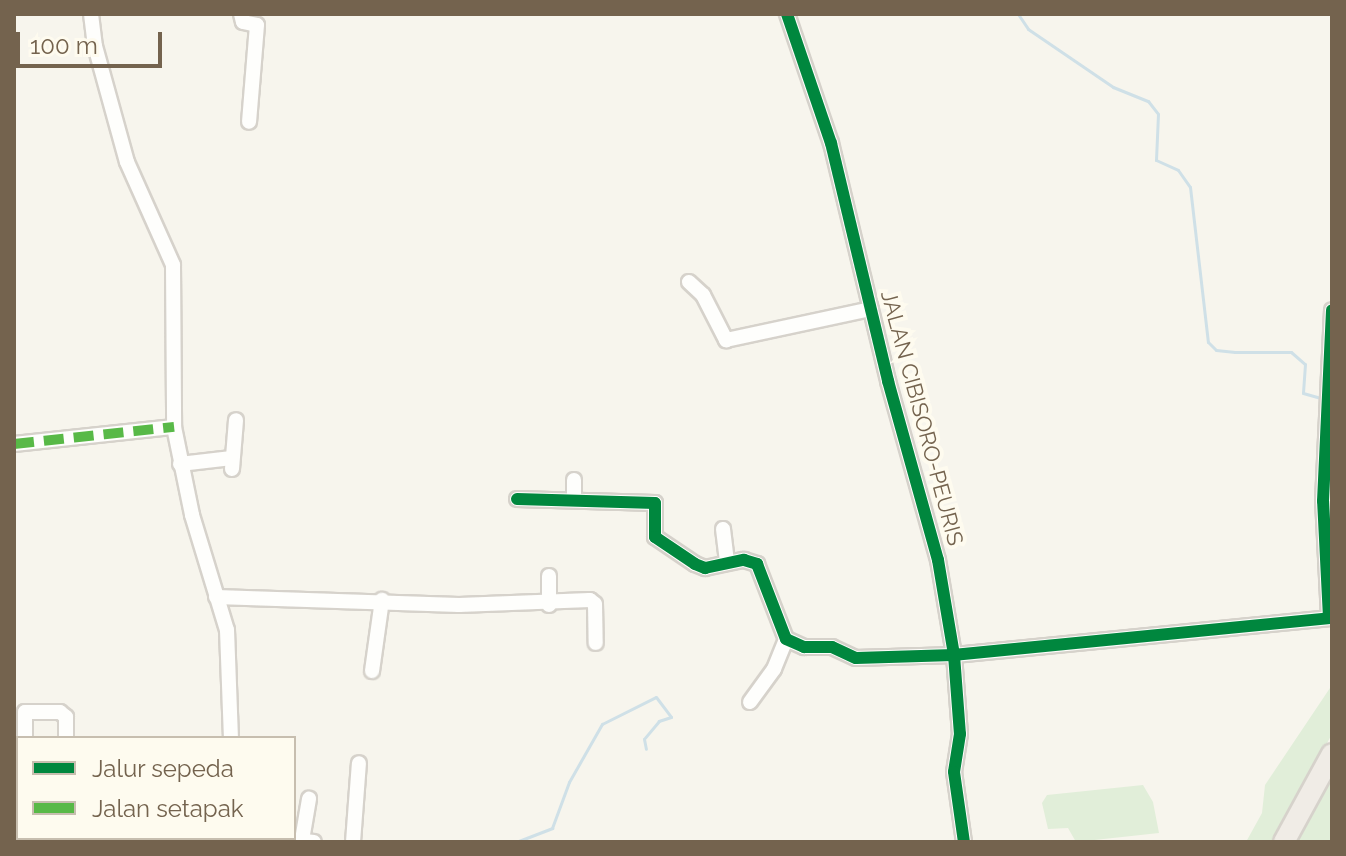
<!DOCTYPE html>
<html>
<head>
<meta charset="utf-8">
<style>
  body { margin:0 }
  #map { position:relative; width:1346px; height:856px; overflow:hidden; background:#f7f5ed; font-family:Raleway,sans-serif }
  div>[style] { position:absolute }
  [style*='--x'] { left:calc(var(--x)*1px); top:calc(var(--y)*1px); width:calc(var(--w)*1px); rotate:calc(var(--a)*1deg) }
  .green>* { inset:0; background:#e1eed9 }
  .stream>* { height:3px; margin:-1.5px; padding:0 1.5px; transform-origin:1.5px; border-radius:1.5px; background:#cfe0e7 }
  .roads { filter:drop-shadow(2px 0 #d6d2cb) drop-shadow(-2px 0 #d6d2cb) drop-shadow(0 2px #d6d2cb) drop-shadow(0 -2px #d6d2cb) }
  .minor>* { height:14px; margin:-7px; padding:0 7px; transform-origin:7px; border-radius:7px; background:#fefefc }
  .highway>* { height:20px; margin:-10px; padding:0 10px; transform-origin:10px; border-radius:10px; background:#f0ece6 }
  .quiet>* { height:10px; margin-top:-5px; transform-origin:0; background:repeating-linear-gradient(90deg,#58b947 0 20px,transparent 0 30px) }
  .cycleway>* { height:12px; margin:-6px; padding:0 6px; transform-origin:6px; border-radius:6px; background:#00873e }
  span { translate:-50% -50%; white-space:nowrap; text-align:center; line-height:1.15; -webkit-text-stroke:8px #fefbef; paint-order:stroke }
  .street-label { font-size:22px; color:#74634e }
  .frame { position:absolute; inset:0; border:16px solid #74634e; pointer-events:none }
  .legend { position:absolute; left:16px; top:736px; width:280px; height:104px; box-sizing:border-box; background:#fefbef; border:2px solid #c7beaf; margin:0; padding:10px 14px; list-style:none; font-size:24px; color:#74634e }
  .legend li { display:flex; align-items:center; gap:16px; height:40px }
  .legend b { width:40px; border:2px solid #c7beaf }
  .scale { position:absolute; left:16px; top:32px; width:146px; height:36px; box-sizing:border-box; border:4px solid #74634e; border-top:0; padding-left:10px; font-size:24px; line-height:28px; white-space:nowrap; color:#74634e; -webkit-text-stroke:6px #fefbef; paint-order:stroke }
</style>
</head>
<body>
<div id="map">
  <div class="green">
    <i style="clip-path:polygon(1332px 685px,1332px 734px,1273px 842px,1246px 842px,1262px 813px,1265px 785px)"></i>
    <i style="clip-path:polygon(1332px 775px,1332px 842px,1295px 842px,1329px 782px)"></i>
    <i style="clip-path:polygon(1143px 785px,1153px 802px,1159px 833px,1076px 842px,1068px 828px,1048px 829px,1042px 803px,1047px 795px)"></i>
  </div>
  <div class="stream">
    <i style="--x:1018;--y:14;--w:18;--a:56"></i>
    <i style="--x:1028;--y:29;--w:103;--a:34.3"></i>
    <i style="--x:1113;--y:87;--w:38;--a:22"></i>
    <i style="--x:1148;--y:101;--w:16;--a:52"></i>
    <i style="--x:1158;--y:114;--w:46;--a:92.5"></i>
    <i style="--x:1156;--y:160;--w:24;--a:24"></i>
    <i style="--x:1178;--y:170;--w:21;--a:55"></i>
    <i style="--x:1190;--y:187;--w:156;--a:83.4"></i>
    <i style="--x:1208;--y:342;--w:11;--a:45"></i>
    <i style="--x:1216;--y:350;--w:19;--a:6"></i>
    <i style="--x:1235;--y:352;--w:56;--a:0"></i>
    <i style="--x:1291;--y:352;--w:18;--a:41"></i>
    <i style="--x:1305;--y:364;--w:29;--a:94"></i>
    <i style="--x:1303;--y:393;--w:22;--a:16"></i>
    <i style="--x:516;--y:842;--w:39;--a:-21"></i>
    <i style="--x:552;--y:828;--w:49;--a:-69.7"></i>
    <i style="--x:569;--y:782;--w:67;--a:-60.4"></i>
    <i style="--x:602;--y:724;--w:60;--a:-26.6"></i>
    <i style="--x:656;--y:697;--w:25;--a:53"></i>
    <i style="--x:671;--y:717;--w:13;--a:162"></i>
    <i style="--x:659;--y:721;--w:23;--a:130"></i>
    <i style="--x:644;--y:739;--w:10;--a:79"></i>
  </div>
  <div class="roads">
    <div class="minor">
      <i style="--x:91;--y:14;--w:32;--a:83"></i>
      <i style="--x:95;--y:46;--w:120;--a:74.6"></i>
      <i style="--x:127;--y:162;--w:113;--a:65.9"></i>
      <i style="--x:173;--y:265;--w:162;--a:89.6"></i>
      <i style="--x:174;--y:427;--w:90;--a:78.4"></i>
      <i style="--x:192;--y:515;--w:120;--a:73.1"></i>
      <i style="--x:227;--y:630;--w:108;--a:87.9"></i>
      <i style="--x:241;--y:14;--w:8;--a:76"></i>
      <i style="--x:243;--y:22;--w:14;--a:12"></i>
      <i style="--x:257;--y:25;--w:97;--a:94.7"></i>
      <i style="--x:787;--y:14;--w:136;--a:71.2"></i>
      <i style="--x:831;--y:143;--w:245;--a:76.5"></i>
      <i style="--x:888;--y:381;--w:186;--a:74.4"></i>
      <i style="--x:938;--y:560;--w:96;--a:80.4"></i>
      <i style="--x:954;--y:655;--w:79;--a:85.7"></i>
      <i style="--x:960;--y:734;--w:38;--a:99"></i>
      <i style="--x:954;--y:772;--w:71;--a:81.9"></i>
      <i style="--x:689;--y:282;--w:19;--a:43"></i>
      <i style="--x:703;--y:295;--w:51;--a:62.9"></i>
      <i style="--x:726;--y:340;--w:148;--a:-12.1"></i>
      <i style="--x:14;--y:444;--w:161;--a:-6.1"></i>
      <i style="--x:180;--y:464;--w:52;--a:-6.6"></i>
      <i style="--x:232;--y:469;--w:49;--a:-85.3"></i>
      <i style="--x:517;--y:499;--w:138;--a:1.7"></i>
      <i style="--x:655;--y:503;--w:34;--a:90"></i>
      <i style="--x:655;--y:537;--w:48;--a:34"></i>
      <i style="--x:695;--y:564;--w:11;--a:22"></i>
      <i style="--x:705;--y:568;--w:40;--a:-12"></i>
      <i style="--x:744;--y:560;--w:14;--a:17"></i>
      <i style="--x:757;--y:564;--w:80;--a:68.9"></i>
      <i style="--x:786;--y:639;--w:20;--a:24"></i>
      <i style="--x:804;--y:647;--w:28;--a:0"></i>
      <i style="--x:832;--y:647;--w:26;--a:25"></i>
      <i style="--x:856;--y:658;--w:98;--a:-1.8"></i>
      <i style="--x:954;--y:655;--w:377;--a:-5.6"></i>
      <i style="--x:1329;--y:618;--w:117;--a:-92.9"></i>
      <i style="--x:1323;--y:501;--w:191;--a:-87.3"></i>
      <i style="--x:574;--y:500;--w:20;--a:-90"></i>
      <i style="--x:723;--y:529;--w:32;--a:83"></i>
      <i style="--x:549;--y:576;--w:29;--a:90"></i>
      <i style="--x:216;--y:597;--w:243;--a:1.9"></i>
      <i style="--x:459;--y:605;--w:131;--a:-2.2"></i>
      <i style="--x:590;--y:600;--w:6;--a:39"></i>
      <i style="--x:595;--y:604;--w:39;--a:89"></i>
      <i style="--x:372;--y:671;--w:72;--a:-82"></i>
      <i style="--x:750;--y:702;--w:41;--a:-54"></i>
      <i style="--x:774;--y:669;--w:32;--a:-68"></i>
      <i style="--x:25;--y:738;--w:26;--a:-90"></i>
      <i style="--x:25;--y:712;--w:35;--a:0"></i>
      <i style="--x:60;--y:712;--w:8;--a:40"></i>
      <i style="--x:66;--y:717;--w:21;--a:90"></i>
      <i style="--x:14;--y:796;--w:4;--a:0"></i>
      <i style="--x:68;--y:838;--w:4;--a:76"></i>
      <i style="--x:277;--y:838;--w:37;--a:6"></i>
      <i style="--x:302;--y:840;--w:42;--a:-80.3"></i>
      <i style="--x:222;--y:842;--w:4;--a:-76"></i>
      <i style="--x:353;--y:842;--w:79;--a:-85.7"></i>
    </div>
    <div class="highway">
      <i style="--x:1284;--y:842;--w:100;--a:-61.4"></i>
    </div>
  </div>
  <div class="quiet">
    <i style="--x:14;--y:444;--w:161;--a:-6.1"></i>
  </div>
  <div class="cycleway">
    <i style="--x:787;--y:14;--w:136;--a:71.2"></i>
    <i style="--x:831;--y:143;--w:245;--a:76.5"></i>
    <i style="--x:888;--y:381;--w:186;--a:74.4"></i>
    <i style="--x:938;--y:560;--w:96;--a:80.4"></i>
    <i style="--x:954;--y:655;--w:79;--a:85.7"></i>
    <i style="--x:960;--y:734;--w:38;--a:99"></i>
    <i style="--x:954;--y:772;--w:71;--a:81.9"></i>
    <i style="--x:517;--y:499;--w:138;--a:1.7"></i>
    <i style="--x:655;--y:503;--w:34;--a:90"></i>
    <i style="--x:655;--y:537;--w:48;--a:34"></i>
    <i style="--x:695;--y:564;--w:11;--a:22"></i>
    <i style="--x:705;--y:568;--w:40;--a:-12"></i>
    <i style="--x:744;--y:560;--w:14;--a:17"></i>
    <i style="--x:757;--y:564;--w:80;--a:68.9"></i>
    <i style="--x:786;--y:639;--w:20;--a:24"></i>
    <i style="--x:804;--y:647;--w:28;--a:0"></i>
    <i style="--x:832;--y:647;--w:26;--a:25"></i>
    <i style="--x:856;--y:658;--w:98;--a:-1.8"></i>
    <i style="--x:954;--y:655;--w:377;--a:-5.6"></i>
    <i style="--x:1329;--y:618;--w:117;--a:-92.9"></i>
    <i style="--x:1323;--y:501;--w:191;--a:-87.3"></i>
  </div>
  <div class="street-label">
    <span style="left:922px;top:418px;rotate:75deg">JALAN CIBISORO-PEURIS</span>
  </div>
  <div class="frame"></div>
  <ul class="legend">
  <li><b style="height:10px;background:#00873e"></b>Jalur sepeda</li>
  <li><b style="height:10px;background:#58b947"></b>Jalan setapak</li>
  </ul>
  <div class="scale">100 m</div>
</div>
</body>
</html>
